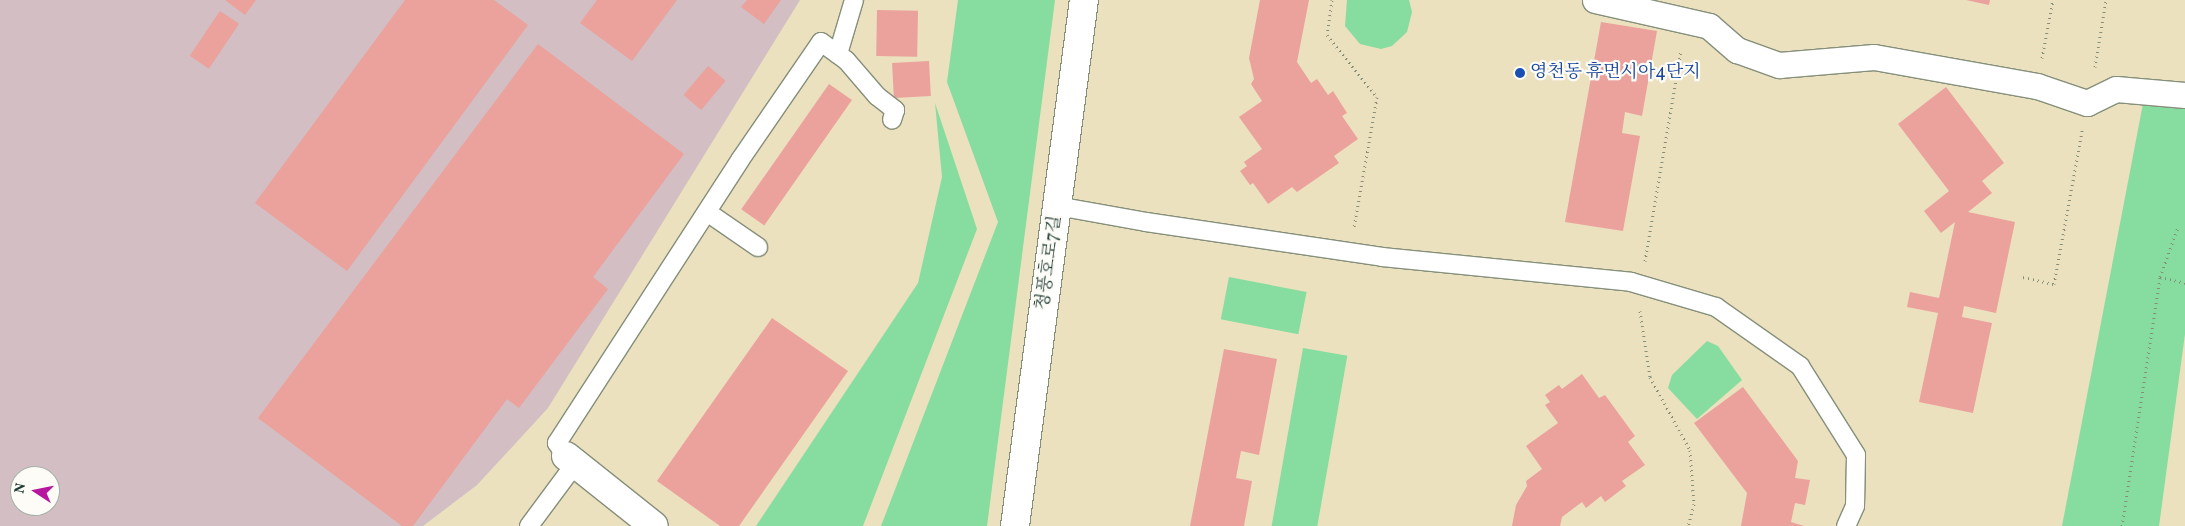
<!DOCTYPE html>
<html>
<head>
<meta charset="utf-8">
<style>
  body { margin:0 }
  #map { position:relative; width:2185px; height:526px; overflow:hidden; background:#ebe1bf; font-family:Vollkorn,"Noto Serif KR",serif }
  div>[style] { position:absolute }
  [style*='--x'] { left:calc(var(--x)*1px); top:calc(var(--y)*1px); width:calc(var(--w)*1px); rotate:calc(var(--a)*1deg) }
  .industrial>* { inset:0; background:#d2bec3 }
  .green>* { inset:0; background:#87dc9f; transform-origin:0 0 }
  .building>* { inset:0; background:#eba19c; transform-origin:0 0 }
  .path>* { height:3px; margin-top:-1.5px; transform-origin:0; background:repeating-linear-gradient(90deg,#858f7a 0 1px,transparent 0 5px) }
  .roads { filter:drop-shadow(1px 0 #858f7a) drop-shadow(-1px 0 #858f7a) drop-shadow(0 1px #858f7a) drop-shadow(0 -1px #858f7a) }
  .service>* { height:18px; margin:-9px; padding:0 9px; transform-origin:9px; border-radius:9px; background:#fff }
  .pedestrian>* { height:25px; margin:-12.5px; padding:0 12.5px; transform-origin:12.5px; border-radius:12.5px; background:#fff }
  .minor>* { height:28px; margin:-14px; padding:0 14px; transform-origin:14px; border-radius:14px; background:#fff }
  .tertiary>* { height:28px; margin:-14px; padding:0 14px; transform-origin:14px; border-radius:14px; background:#fff }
  .dots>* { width:14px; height:14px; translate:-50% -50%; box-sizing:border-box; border:2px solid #fdfcf7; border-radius:50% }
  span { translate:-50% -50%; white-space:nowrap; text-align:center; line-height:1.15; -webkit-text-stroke:4.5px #fdfcf7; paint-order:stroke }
  .transit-label { font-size:18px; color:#164399 }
  .left { translate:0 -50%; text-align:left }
  .street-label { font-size:18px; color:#1f3d34 }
  .north { position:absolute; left:10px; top:466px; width:50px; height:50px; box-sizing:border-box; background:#fdfcf7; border:1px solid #a4b0a9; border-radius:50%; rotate:281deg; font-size:14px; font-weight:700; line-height:20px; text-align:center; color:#1f3d34 }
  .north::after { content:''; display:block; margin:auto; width:18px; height:22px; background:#b5179e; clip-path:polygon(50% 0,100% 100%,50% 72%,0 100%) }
</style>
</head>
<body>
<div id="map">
  <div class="industrial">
    <i style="clip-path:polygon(evenodd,0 0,800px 0,548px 408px,477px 485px,423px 526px,0 526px,0 0,20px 476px,50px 476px,50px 506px,20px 506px,20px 476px)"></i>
  </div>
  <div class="green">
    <i style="clip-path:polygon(958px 0,1055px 0,987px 526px,881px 526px,998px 222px,947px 82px)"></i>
    <i style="clip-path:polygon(1347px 0,1409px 0,1412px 12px,1407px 32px,1392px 46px,1381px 49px,1360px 44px,1345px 26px)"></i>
    <i style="clip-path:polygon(2146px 88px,2185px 92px,2185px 334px,2159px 526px,2062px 526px)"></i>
    <i style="clip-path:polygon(935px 103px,977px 229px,863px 526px,756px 526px,918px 283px,942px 177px)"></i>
    <i style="left:1229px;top:277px;width:79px;height:43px;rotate:11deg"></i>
    <i style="clip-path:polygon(1707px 341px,1718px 346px,1742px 380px,1697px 419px,1668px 388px,1672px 375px)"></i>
    <i style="left:1303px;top:348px;width:45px;height:182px;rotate:10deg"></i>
  </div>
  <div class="building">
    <i style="clip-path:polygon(225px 0,256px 0,245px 15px)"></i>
    <i style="clip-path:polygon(405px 0,494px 0,528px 25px,347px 271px,255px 203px)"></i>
    <i style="clip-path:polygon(597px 0,677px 0,632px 61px,580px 23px)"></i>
    <i style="clip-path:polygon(747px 0,781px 0,764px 24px,741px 7px)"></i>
    <i style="clip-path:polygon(1260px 0,1309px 0,1297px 62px,1311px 83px,1317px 79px,1328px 95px,1333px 91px,1347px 113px,1342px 116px,1358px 139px,1334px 156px,1339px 163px,1297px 192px,1292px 187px,1268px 204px,1253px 183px,1250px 185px,1240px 171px,1247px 166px,1244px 162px,1262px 149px,1239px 117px,1262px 101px,1251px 84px,1254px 79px,1249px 58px)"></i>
    <i style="clip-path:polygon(1966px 0,1990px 0,1989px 5px)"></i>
    <i style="left:877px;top:10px;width:41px;height:46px;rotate:1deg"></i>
    <i style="left:220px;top:11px;width:23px;height:54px;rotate:34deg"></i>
    <i style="clip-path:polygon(1601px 22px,1657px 31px,1642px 116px,1625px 112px,1622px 133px,1640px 136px,1623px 231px,1565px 222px)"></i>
    <i style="clip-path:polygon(538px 44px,684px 154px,593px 277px,608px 289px,519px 408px,507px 399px,413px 526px,402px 526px,258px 418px)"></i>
    <i style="left:929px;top:61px;width:35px;height:37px;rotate:87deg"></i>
    <i style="left:708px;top:66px;width:23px;height:38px;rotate:40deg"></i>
    <i style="left:829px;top:84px;width:28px;height:153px;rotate:35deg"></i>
    <i style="clip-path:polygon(1946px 87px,2004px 163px,1982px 181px,1992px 193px,1968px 212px,2015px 222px,1996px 313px,1964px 306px,1962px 317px,1992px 323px,1973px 413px,1919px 402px,1938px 313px,1907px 307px,1910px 292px,1939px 298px,1955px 222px,1941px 233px,1924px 211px,1949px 191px,1898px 124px)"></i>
    <i style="clip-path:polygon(772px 318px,848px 371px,739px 526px,720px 526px,657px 481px)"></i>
    <i style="clip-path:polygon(1224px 349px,1277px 359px,1259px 455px,1241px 451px,1236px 478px,1252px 481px,1244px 526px,1190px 526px)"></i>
    <i style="clip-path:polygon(1582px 374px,1599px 398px,1605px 395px,1635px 436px,1628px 442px,1645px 465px,1622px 481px,1626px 486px,1605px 502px,1601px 496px,1586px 508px,1582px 502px,1562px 517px,1560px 526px,1512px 526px,1516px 505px,1527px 486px,1526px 481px,1542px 469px,1526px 446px,1558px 423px,1545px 405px,1550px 402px,1545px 395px,1559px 385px,1562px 389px)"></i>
    <i style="clip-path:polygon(1743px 387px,1798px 461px,1795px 478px,1810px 480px,1805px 505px,1795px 503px,1791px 522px,1804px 526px,1741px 526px,1747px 493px,1694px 423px)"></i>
  </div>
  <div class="path">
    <i style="--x:1332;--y:0;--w:35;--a:98"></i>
    <i style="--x:1327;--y:35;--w:80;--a:51.1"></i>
    <i style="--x:1377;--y:97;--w:132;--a:100"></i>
    <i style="--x:2042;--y:58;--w:59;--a:-79.3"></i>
    <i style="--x:2095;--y:67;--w:68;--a:-80.7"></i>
    <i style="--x:1645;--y:261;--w:214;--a:-80.3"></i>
    <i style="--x:2023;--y:277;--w:32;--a:13"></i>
    <i style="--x:2054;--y:284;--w:156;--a:-79.6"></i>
    <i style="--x:2160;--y:277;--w:26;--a:13"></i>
    <i style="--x:1640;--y:311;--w:67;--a:81.4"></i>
    <i style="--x:1650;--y:377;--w:83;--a:61.3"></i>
    <i style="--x:1690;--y:450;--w:54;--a:85.8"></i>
    <i style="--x:1694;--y:504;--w:23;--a:105"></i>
    <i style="--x:2122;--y:526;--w:252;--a:-81.3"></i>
    <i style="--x:2160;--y:277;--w:53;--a:-70.2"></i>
  </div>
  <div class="roads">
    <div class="service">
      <i style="--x:838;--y:54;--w:56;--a:-73.5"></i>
      <i style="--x:1057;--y:206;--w:90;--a:10.2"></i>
      <i style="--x:1146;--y:222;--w:239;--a:8.4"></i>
      <i style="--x:1382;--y:257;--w:250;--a:5.7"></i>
      <i style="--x:1631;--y:282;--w:89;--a:16.4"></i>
      <i style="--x:1716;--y:307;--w:103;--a:35.1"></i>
      <i style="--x:1800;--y:366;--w:105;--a:57.8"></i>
      <i style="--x:1856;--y:455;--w:51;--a:91.1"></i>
      <i style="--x:1855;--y:506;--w:22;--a:114"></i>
      <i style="--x:707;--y:212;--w:62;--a:34.5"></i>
      <i style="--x:566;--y:456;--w:16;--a:-125"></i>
      <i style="--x:557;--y:443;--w:337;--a:-57.1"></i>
      <i style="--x:740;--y:160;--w:143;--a:-55.5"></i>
      <i style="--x:821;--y:42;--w:31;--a:36"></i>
      <i style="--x:846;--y:60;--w:48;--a:49.3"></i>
      <i style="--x:877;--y:96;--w:23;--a:38"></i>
      <i style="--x:895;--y:110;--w:10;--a:107"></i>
      <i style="--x:529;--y:526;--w:77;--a:-53.4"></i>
    </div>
    <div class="pedestrian">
      <i style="--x:1595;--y:0;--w:117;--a:12.8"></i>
      <i style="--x:1709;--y:26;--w:37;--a:41"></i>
      <i style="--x:1737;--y:50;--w:45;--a:19.7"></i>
      <i style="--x:1779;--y:65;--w:95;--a:-4.8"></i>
      <i style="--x:1874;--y:57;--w:166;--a:10.1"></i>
      <i style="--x:2037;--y:86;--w:53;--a:18.8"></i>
      <i style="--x:2087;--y:103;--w:32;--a:-26"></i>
      <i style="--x:2116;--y:89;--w:69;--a:5"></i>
    </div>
    <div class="minor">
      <i style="--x:566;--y:456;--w:112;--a:38.5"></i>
    </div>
    <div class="tertiary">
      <i style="--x:1015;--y:526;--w:531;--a:-82.53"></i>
    </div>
  </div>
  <div class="dots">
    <i style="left:1520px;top:73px;background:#1a4fb4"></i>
  </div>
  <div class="transit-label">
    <span class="left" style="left:1530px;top:73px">영천동 휴먼시아4단지</span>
  </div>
  <div class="street-label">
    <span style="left:1050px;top:263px;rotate:-82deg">청풍호로7길</span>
  </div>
  <div class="north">N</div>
</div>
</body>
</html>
